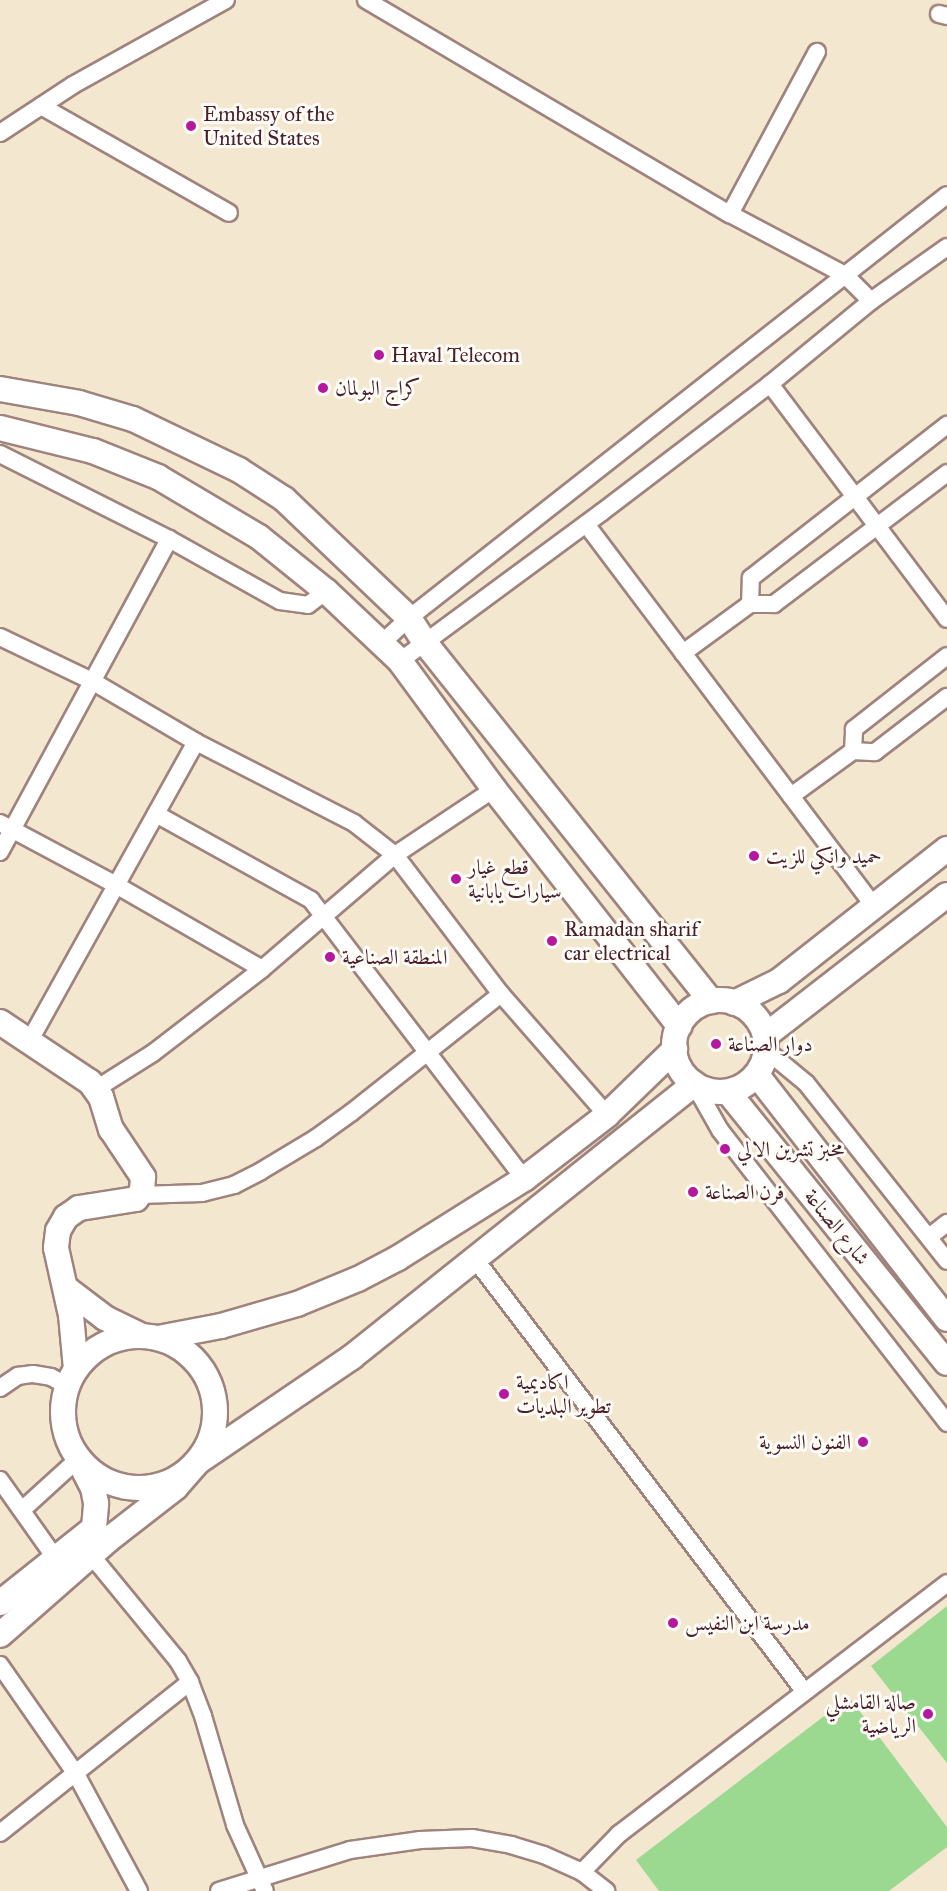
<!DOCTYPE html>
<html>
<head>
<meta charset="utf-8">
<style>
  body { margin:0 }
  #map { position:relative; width:947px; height:1891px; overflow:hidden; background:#f4e7cf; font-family:"IM FELL Great Primer",Amiri,serif }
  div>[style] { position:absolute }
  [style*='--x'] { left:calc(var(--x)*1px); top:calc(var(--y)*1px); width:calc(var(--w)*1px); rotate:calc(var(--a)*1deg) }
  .green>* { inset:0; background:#9ad98f }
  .roads { filter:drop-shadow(2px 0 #9f837d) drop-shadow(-2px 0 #9f837d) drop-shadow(0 2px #9f837d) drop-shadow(0 -2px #9f837d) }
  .street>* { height:16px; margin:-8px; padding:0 8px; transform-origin:8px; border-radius:8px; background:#fff }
  .secondary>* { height:24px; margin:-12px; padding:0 12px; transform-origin:12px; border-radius:12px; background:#fff }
  .secondary>.ring { margin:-12px; padding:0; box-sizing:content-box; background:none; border:24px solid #fff; border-radius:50% }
  .dots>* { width:16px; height:16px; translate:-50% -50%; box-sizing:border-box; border:3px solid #fdfcf7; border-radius:50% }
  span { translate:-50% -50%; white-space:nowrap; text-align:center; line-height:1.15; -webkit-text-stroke:6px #fdfcf7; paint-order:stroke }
  .poi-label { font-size:21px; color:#4a1f2b }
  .left { translate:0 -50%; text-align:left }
  .right { translate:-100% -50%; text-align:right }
  .street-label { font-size:21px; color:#4a1f2b }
</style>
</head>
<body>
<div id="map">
  <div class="green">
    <i style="clip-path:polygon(947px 1606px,947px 1763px,871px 1666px)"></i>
    <i style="clip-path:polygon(849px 1697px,947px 1827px,947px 1847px,889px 1891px,659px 1891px,636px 1860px)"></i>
  </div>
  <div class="roads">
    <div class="street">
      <i style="--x:366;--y:0;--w:422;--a:30.5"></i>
      <i style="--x:730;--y:214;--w:130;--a:27.9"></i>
      <i style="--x:845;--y:275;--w:37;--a:45"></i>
      <i style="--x:939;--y:14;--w:8;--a:14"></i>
      <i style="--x:41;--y:106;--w:216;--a:29.6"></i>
      <i style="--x:0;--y:133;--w:87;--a:-33.3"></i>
      <i style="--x:73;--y:85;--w:175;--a:-29.1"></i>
      <i style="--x:730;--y:214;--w:184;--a:-61.8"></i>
      <i style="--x:770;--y:384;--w:294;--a:53"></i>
      <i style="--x:0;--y:454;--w:189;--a:26.7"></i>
      <i style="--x:169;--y:539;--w:127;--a:29.2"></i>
      <i style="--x:280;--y:601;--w:28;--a:8"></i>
      <i style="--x:308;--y:605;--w:23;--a:-38"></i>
      <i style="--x:586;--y:524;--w:478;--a:53"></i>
      <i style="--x:750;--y:604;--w:26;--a:-88"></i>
      <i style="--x:751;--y:578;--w:249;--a:-38"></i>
      <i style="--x:0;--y:637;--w:102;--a:25.6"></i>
      <i style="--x:92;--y:681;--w:121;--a:30.4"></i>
      <i style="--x:196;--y:742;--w:178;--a:27.1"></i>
      <i style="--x:354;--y:823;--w:52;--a:38"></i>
      <i style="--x:395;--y:855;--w:175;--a:52.7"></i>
      <i style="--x:501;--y:994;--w:161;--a:48.8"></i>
      <i style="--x:381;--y:644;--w:38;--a:-43"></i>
      <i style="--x:409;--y:618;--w:684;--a:-38.18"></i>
      <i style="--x:683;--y:653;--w:83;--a:-36.2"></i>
      <i style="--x:750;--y:604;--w:24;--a:0"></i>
      <i style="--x:774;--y:604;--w:217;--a:-37.1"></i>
      <i style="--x:400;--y:661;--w:251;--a:-36.4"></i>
      <i style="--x:602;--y:512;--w:211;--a:-37.3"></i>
      <i style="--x:770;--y:384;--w:131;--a:-39.4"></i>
      <i style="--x:871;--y:301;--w:93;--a:-35.4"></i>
      <i style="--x:853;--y:751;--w:22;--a:-87"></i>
      <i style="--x:854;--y:729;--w:118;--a:-38.1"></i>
      <i style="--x:791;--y:796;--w:77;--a:-36"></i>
      <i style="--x:853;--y:751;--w:22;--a:3"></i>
      <i style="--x:875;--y:752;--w:91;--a:-37.4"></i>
      <i style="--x:156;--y:814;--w:177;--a:29"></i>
      <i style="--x:311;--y:900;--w:351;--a:52.6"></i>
      <i style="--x:0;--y:823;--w:132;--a:28.1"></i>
      <i style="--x:116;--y:885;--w:168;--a:29.9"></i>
      <i style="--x:0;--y:852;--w:356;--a:-61.6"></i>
      <i style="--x:30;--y:1040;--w:341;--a:-60.9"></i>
      <i style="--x:766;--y:1050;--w:52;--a:39.5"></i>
      <i style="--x:806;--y:1083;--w:227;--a:51.6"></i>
      <i style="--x:694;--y:1084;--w:53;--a:60.5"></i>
      <i style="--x:720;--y:1130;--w:371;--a:52.2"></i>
      <i style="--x:96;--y:1089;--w:67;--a:-32.3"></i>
      <i style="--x:153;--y:1053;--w:138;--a:-37.6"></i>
      <i style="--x:262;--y:969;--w:175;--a:-40.6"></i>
      <i style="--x:395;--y:855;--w:119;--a:-33.7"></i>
      <i style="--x:139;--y:1195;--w:63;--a:-1.8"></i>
      <i style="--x:202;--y:1193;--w:33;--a:-14"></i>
      <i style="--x:234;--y:1185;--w:30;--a:-27"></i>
      <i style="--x:261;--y:1171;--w:64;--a:-31"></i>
      <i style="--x:316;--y:1138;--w:44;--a:-35.8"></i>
      <i style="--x:352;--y:1112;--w:190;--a:-38.4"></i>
      <i style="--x:929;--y:1237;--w:23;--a:-38"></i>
      <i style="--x:475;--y:1259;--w:544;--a:52.69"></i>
      <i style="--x:0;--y:1388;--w:22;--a:-34"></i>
      <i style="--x:18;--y:1376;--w:15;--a:-8"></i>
      <i style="--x:33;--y:1374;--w:18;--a:9"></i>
      <i style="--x:51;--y:1377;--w:18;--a:29"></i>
      <i style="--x:0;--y:1480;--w:97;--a:54.7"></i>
      <i style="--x:22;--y:1510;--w:76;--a:-42.3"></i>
      <i style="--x:91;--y:1555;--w:137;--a:50.6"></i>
      <i style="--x:178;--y:1661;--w:24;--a:60"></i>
      <i style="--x:190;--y:1682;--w:36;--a:69"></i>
      <i style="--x:203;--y:1716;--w:114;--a:73.6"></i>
      <i style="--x:235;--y:1825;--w:72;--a:65.6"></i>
      <i style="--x:0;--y:1665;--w:133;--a:55.1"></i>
      <i style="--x:76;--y:1774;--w:133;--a:61.7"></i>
      <i style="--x:0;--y:1833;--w:243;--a:-38.5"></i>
      <i style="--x:582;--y:1872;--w:53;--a:-45.8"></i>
      <i style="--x:619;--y:1834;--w:413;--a:-37.4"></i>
      <i style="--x:219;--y:1891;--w:137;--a:-17.4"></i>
      <i style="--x:350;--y:1850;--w:71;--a:-8.1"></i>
      <i style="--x:420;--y:1840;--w:52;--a:-2.2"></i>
      <i style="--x:472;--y:1838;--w:40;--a:10"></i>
      <i style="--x:511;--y:1845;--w:34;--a:17"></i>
      <i style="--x:544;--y:1855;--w:42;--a:24.1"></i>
      <i style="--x:582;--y:1872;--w:31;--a:38"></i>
    </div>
    <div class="secondary">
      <i style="--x:0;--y:389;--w:80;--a:10"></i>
      <i style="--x:79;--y:403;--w:56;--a:16.5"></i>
      <i style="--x:133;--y:419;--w:118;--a:25.7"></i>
      <i style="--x:239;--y:470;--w:54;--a:32.8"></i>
      <i style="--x:284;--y:499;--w:173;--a:43.6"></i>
      <i style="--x:409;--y:618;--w:31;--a:57"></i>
      <i style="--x:426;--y:644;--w:457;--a:51.4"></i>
      <i style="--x:0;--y:428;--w:96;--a:13.9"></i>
      <i style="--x:93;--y:451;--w:70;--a:21.8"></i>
      <i style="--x:158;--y:477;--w:117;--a:30.7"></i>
      <i style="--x:259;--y:537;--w:86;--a:38.9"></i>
      <i style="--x:326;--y:591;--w:102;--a:43.4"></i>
      <i style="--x:400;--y:661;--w:159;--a:53.7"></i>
      <i style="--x:494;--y:789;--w:301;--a:52"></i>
      <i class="ring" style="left:674px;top:1000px;width:68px;height:68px"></i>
      <i style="--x:734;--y:1003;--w:50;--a:-26.1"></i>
      <i style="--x:779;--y:981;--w:214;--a:-38.2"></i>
      <i style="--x:0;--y:1022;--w:108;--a:33.7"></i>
      <i style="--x:90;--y:1082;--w:19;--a:54"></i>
      <i style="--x:101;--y:1097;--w:34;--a:73"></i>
      <i style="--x:111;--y:1129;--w:58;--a:56.3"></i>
      <i style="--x:143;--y:1177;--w:14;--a:94"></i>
      <i style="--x:142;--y:1191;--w:10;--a:127"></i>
      <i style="--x:136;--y:1199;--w:58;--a:171"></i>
      <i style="--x:79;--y:1208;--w:16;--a:145"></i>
      <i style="--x:66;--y:1217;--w:16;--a:120"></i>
      <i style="--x:58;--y:1231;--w:17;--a:97"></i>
      <i style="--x:56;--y:1248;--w:69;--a:77.4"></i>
      <i style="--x:71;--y:1315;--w:54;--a:84.7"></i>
      <i style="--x:765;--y:1036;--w:230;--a:-37.8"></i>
      <i style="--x:757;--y:1075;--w:309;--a:52.1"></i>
      <i style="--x:728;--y:1092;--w:348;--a:51.1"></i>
      <i style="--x:67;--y:1289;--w:48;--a:37.3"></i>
      <i style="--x:105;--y:1318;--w:39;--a:26"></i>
      <i class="ring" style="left:63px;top:1336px;width:128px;height:128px"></i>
      <i style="--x:158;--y:1338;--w:64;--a:-10.8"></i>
      <i style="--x:221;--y:1326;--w:79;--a:-16.1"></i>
      <i style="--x:297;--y:1304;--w:66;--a:-22.3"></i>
      <i style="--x:358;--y:1279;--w:45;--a:-27.7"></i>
      <i style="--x:398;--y:1258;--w:149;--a:-32.1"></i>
      <i style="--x:524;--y:1179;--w:105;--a:-37.6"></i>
      <i style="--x:607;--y:1115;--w:95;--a:-44.1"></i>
      <i style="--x:0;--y:1603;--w:120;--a:-38.6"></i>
      <i style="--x:94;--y:1528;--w:25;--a:-85"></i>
      <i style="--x:96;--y:1503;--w:15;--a:-101"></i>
      <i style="--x:93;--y:1488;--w:27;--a:-117"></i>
      <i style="--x:0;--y:1635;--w:144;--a:-41.3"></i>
      <i style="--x:108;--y:1540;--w:86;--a:-37.9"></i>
      <i style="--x:176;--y:1487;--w:35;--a:-49"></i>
      <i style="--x:199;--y:1461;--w:185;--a:-34.2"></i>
      <i style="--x:352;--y:1357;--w:438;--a:-38.6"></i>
    </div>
  </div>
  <div class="dots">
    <i style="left:191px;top:126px;background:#b5179e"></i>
    <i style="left:379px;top:355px;background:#b5179e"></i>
    <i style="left:323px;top:388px;background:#b5179e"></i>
    <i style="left:754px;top:856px;background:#b5179e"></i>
    <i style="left:456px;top:879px;background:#b5179e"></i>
    <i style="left:552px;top:941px;background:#b5179e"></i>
    <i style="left:330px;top:957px;background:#b5179e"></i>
    <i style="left:716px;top:1044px;background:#b5179e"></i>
    <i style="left:725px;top:1149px;background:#b5179e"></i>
    <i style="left:693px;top:1192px;background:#b5179e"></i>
    <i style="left:504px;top:1394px;background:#b5179e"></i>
    <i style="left:863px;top:1442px;background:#b5179e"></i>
    <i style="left:673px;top:1623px;background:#b5179e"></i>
    <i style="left:928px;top:1714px;background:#b5179e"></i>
  </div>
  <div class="poi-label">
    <span class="left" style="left:203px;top:126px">Embassy of the<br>United States</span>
    <span class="left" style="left:391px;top:355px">Haval Telecom</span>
    <span class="left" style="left:335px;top:388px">كراج البولمان</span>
    <span class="left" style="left:766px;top:856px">حميد وانكي للزيت</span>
    <span class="left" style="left:468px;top:879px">قطع غيار<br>سيارات يابانية</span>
    <span class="left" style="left:564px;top:941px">Ramadan sharif<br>car electrical</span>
    <span class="left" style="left:342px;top:957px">المنطقة الصناعية</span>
    <span class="left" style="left:728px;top:1044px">دوار الصناعة</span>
    <span class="left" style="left:737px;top:1149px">مخبز تشرين الالي</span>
    <span class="left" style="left:705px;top:1192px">فرن الصناعة</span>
    <span class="left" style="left:516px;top:1394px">اكاديمية<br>تطوير البلديات</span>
    <span class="right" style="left:851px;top:1442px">الفنون النسوية</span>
    <span class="left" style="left:685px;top:1623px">مدرسة ابن النفيس</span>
    <span class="right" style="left:916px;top:1714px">صالة القامشلي<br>الرياضية</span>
  </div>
  <div class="street-label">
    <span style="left:837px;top:1227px;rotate:51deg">شارع الصناعة</span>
  </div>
</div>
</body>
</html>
